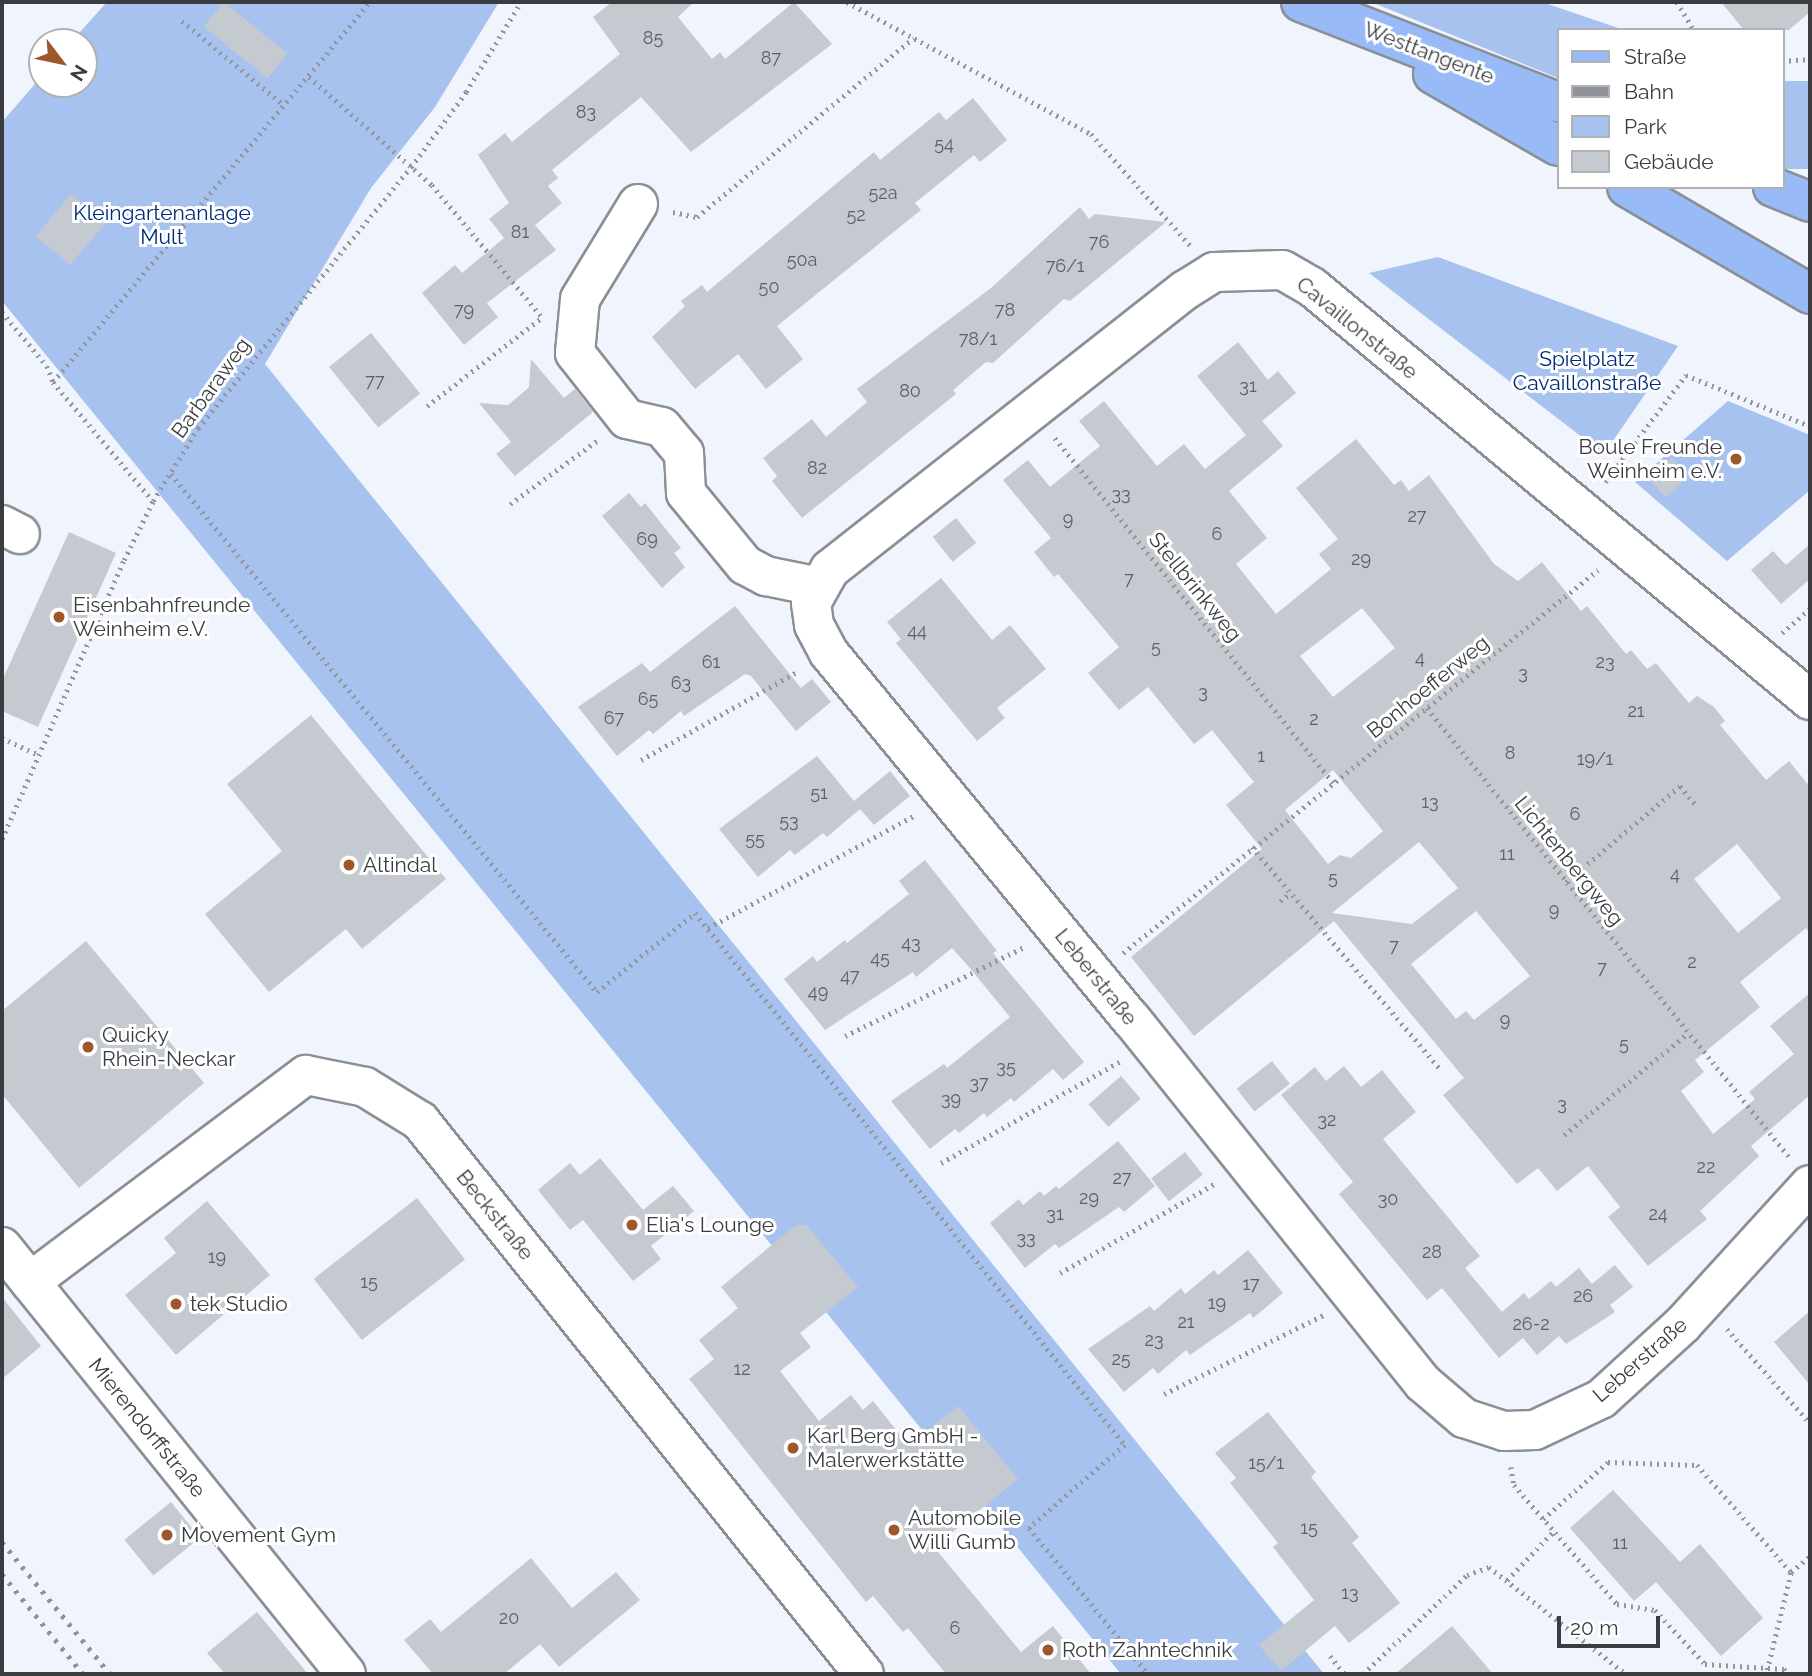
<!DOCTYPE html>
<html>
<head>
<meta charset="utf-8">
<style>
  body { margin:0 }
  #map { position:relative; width:1812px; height:1676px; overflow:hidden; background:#f0f4fc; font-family:Raleway,sans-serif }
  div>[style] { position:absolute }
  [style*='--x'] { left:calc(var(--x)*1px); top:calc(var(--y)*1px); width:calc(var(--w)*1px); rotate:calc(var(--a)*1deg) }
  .green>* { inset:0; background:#a7c2ee; transform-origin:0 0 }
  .building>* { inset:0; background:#c5cad1; transform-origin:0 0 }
  .path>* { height:4.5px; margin-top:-2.25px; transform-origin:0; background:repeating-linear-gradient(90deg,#93969c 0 2px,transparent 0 7px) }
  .roads { filter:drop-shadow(2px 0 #8b8f96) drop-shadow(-2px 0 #8b8f96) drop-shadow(0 2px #8b8f96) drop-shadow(0 -2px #8b8f96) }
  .minor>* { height:38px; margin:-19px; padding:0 19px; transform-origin:19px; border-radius:19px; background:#fff }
  .major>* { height:38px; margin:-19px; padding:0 19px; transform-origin:19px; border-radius:19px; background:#98bbf8 }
  .rail>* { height:5px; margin-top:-2.5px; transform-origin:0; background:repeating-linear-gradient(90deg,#8f9298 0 3.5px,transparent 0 10.5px) }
  .dots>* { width:19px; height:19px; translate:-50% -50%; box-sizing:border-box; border:4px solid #fff; border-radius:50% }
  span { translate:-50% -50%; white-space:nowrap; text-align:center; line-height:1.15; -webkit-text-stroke:6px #fff; paint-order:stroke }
  .number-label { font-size:18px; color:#5d6064 }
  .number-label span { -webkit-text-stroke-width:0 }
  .street-label { font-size:21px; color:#3a3c3f }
  .park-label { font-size:21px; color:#002b79 }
  .poi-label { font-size:21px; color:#3a3c3f }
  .right { translate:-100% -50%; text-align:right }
  .left { translate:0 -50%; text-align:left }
  .frame { position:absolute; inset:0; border:4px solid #3a3c3f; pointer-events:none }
  .legend { position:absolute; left:1557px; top:28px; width:228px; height:161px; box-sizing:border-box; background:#fff; border:2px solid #b0b1b2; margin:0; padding:9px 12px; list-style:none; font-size:21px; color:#3a3c3f }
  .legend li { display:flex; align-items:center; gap:14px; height:35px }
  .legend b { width:35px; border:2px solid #b0b1b2 }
  .north { position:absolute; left:28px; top:28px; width:70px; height:70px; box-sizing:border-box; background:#fff; border:2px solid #b0b1b2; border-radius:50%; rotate:122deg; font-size:19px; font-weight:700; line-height:28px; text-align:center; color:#3a3c3f }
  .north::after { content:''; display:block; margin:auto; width:24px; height:32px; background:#9c572b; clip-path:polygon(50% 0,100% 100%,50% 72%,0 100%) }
  .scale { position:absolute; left:1557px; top:1616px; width:103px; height:32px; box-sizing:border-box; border:4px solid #3a3c3f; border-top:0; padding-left:9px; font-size:21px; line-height:24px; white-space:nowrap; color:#3a3c3f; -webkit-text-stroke:5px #fff; paint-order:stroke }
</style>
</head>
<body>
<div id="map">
  <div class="green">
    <i style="clip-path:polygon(107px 2px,499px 2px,435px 107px,371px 188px,265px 364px,1324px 1674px,1121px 1674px,2px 301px,2px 122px,42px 76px,42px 84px,84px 84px,84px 42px,71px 42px)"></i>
    <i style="clip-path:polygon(1371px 2px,1542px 2px,1624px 30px,1558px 30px,1558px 78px)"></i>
    <i style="left:1810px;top:81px;width:88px;height:28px;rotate:90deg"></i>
    <i style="clip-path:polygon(1438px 257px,1678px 346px,1604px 454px,1369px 273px)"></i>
    <i style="clip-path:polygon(1728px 401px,1810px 435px,1810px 490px,1727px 561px,1635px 482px)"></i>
  </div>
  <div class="building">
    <i style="left:224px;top:2px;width:82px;height:32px;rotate:39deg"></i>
    <i style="clip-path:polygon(612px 2px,694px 2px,678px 17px,712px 59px,720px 52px,725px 59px,794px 2px,832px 44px,691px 152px,641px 97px,552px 170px,558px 178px,548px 186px,562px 203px,535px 225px,556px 250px,487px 303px,498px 317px,464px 345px,422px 293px,455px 265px,462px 273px,504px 238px,489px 219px,509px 203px,478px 155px,505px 133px,512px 142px,620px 54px,593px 17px)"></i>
    <i style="clip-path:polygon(1721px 2px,1810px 2px,1810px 12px,1789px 30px,1744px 30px)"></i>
    <i style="clip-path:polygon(973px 98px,1007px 140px,980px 162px,974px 155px,915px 203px,921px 210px,777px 326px,803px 359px,766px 389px,738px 354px,695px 389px,652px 337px,685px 306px,681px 301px,702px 285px,707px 292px,874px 152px,880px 160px,939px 112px,946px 120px)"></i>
    <i style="left:71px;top:194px;width:45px;height:55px;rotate:40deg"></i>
    <i style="clip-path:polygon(1080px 207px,1089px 219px,1095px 214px,1166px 222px,1070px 301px,1064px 299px,993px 363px,986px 362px,953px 390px,956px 394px,802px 518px,772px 481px,777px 476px,763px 458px,812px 419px,826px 437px,867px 402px,857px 389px,991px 288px)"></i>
    <i style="left:371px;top:333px;width:78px;height:54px;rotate:51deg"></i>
    <i style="clip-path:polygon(evenodd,1238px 342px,1268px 380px,1278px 371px,1296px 393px,1262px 421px,1283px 446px,1229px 491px,1267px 538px,1236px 564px,1276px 614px,1331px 569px,1319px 554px,1338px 539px,1296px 488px,1356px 439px,1394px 485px,1401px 480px,1409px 491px,1429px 475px,1494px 564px,1518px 581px,1542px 562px,1581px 611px,1587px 606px,1626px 654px,1631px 650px,1647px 669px,1656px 663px,1689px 703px,1697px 696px,1714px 707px,1725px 721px,1720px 725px,1766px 780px,1789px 761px,1810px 787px,1810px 933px,1806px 928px,1740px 982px,1760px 1007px,1695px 1060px,1704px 1072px,1681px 1091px,1713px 1134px,1755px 1099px,1749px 1092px,1794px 1054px,1770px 1026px,1810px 993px,1810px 1095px,1751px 1146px,1759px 1156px,1700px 1211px,1707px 1219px,1648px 1266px,1608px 1217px,1620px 1207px,1588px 1166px,1557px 1191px,1538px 1168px,1517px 1184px,1443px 1095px,1464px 1078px,1334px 921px,1194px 1036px,1131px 957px,1262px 849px,1226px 805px,1254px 782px,1212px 730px,1194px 744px,1148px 687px,1119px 710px,1088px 673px,1119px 647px,1058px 574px,1054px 577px,1034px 552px,1051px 538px,1003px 480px,1028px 460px,1050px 487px,1100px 446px,1079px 421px,1104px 401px,1157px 466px,1184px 444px,1205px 469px,1246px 435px,1197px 376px,1238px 342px,1362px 608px,1395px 648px,1333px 697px,1300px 656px,1362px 608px,1238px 342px,1333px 770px,1383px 831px,1351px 858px,1340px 855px,1328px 864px,1285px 810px,1333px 770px,1238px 342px,1419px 842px,1458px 888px,1412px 924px,1332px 913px,1419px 842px,1238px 342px,1737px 844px,1781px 898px,1738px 933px,1694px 879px,1737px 844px,1238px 342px,1476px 911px,1530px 976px,1474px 1020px,1466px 1011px,1456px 1019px,1411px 964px,1476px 911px)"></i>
    <i style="clip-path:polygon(531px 359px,564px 398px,575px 389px,593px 412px,515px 476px,496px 454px,511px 442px,479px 403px,508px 405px,519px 396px,529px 387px)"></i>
    <i style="left:1672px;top:458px;width:25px;height:31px;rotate:48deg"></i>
    <i style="clip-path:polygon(629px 493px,641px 507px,645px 503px,681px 548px,674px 553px,685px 567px,662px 588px,602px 516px)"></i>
    <i style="left:956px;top:518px;width:32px;height:30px;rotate:51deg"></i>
    <i style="clip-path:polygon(69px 532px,116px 553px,38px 727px,2px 711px,2px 681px)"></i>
    <i style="clip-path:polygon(1810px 544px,1810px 579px,1781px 604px,1751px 570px,1773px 551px,1786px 565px)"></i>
    <i style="clip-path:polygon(941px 578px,992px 640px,1010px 625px,1046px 669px,997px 708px,1005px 718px,977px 741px,896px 643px,901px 639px,887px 622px)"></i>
    <i style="clip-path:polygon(735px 606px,801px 688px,812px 679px,831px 702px,796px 731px,751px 676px,745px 674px,684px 716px,681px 711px,653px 734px,649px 730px,617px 756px,578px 707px,642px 663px,650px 672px)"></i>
    <i style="clip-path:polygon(311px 715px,446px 879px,362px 949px,346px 929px,269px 992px,205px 914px,282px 851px,227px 784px)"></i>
    <i style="clip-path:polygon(817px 756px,854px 801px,890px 771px,910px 796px,874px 825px,860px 809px,827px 837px,823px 833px,795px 855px,790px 850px,758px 877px,719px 829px)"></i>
    <i style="clip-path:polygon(925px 860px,997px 951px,993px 953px,1084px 1062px,1063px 1080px,1053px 1069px,1014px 1102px,1011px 1098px,987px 1117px,984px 1113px,959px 1133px,955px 1129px,930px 1149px,891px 1101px,944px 1064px,947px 1068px,1010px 1017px,968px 966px,952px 948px,916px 977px,913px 972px,825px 1030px,784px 979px,813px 956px,817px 962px,845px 940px,847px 943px,909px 894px,899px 881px)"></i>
    <i style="clip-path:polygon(86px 941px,204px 1083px,79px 1188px,2px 1094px,2px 1011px)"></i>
    <i style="left:1272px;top:1061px;width:29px;height:45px;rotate:52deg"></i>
    <i style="clip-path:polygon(1344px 1066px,1361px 1087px,1382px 1070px,1416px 1112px,1383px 1139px,1480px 1256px,1465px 1268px,1502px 1312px,1524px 1293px,1529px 1299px,1551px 1281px,1556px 1287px,1579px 1268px,1592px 1284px,1615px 1265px,1633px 1287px,1610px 1305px,1615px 1312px,1566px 1344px,1559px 1336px,1537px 1355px,1523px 1338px,1499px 1358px,1442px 1288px,1427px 1300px,1339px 1194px,1353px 1182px,1281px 1095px,1315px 1067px,1326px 1081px)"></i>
    <i style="left:1121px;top:1076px;width:30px;height:43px;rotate:49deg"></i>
    <i style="clip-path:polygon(1118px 1141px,1155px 1186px,1124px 1212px,1119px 1207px,1059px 1248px,1055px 1244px,1025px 1268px,990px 1223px,1019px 1199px,1023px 1205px,1040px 1191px,1044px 1196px,1056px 1186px,1059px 1189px)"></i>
    <i style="left:1185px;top:1152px;width:29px;height:43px;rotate:52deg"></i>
    <i style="clip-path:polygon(600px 1158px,643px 1210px,673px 1186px,694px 1211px,651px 1246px,661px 1259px,633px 1281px,583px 1220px,570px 1230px,538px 1190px,570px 1163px,580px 1175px)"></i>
    <i style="left:417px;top:1198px;width:78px;height:131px;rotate:52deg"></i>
    <i style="clip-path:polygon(207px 1201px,270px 1275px,176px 1355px,125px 1295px,176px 1253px,164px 1238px)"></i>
    <i style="clip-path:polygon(796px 1225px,806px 1225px,858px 1287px,800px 1333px,811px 1347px,780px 1371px,819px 1421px,851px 1395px,863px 1410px,873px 1401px,909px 1446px,958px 1406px,1018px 1479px,934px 1547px,1021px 1652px,1053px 1626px,1091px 1674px,946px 1674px,908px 1628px,903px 1632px,873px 1596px,866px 1602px,689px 1379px,714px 1359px,699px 1340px,738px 1308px,721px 1287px)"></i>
    <i style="clip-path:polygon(1248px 1250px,1283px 1293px,1253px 1318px,1250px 1313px,1190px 1355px,1186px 1350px,1158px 1374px,1153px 1368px,1124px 1392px,1088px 1349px,1150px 1306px,1154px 1311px,1181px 1288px,1185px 1294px,1214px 1270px,1218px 1275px)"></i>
    <i style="clip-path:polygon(2px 1297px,41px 1346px,2px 1379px)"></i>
    <i style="clip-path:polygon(1810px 1311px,1810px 1385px,1774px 1342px)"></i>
    <i style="clip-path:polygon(1268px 1412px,1316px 1472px,1311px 1477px,1359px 1537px,1352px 1543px,1400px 1603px,1349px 1643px,1335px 1626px,1281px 1671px,1259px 1645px,1314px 1600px,1273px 1547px,1278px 1543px,1230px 1483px,1236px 1478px,1215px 1453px)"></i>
    <i style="clip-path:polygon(1613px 1490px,1680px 1562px,1700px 1544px,1763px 1618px,1721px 1656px,1656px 1582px,1634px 1601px,1570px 1528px)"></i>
    <i style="left:171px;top:1502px;width:46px;height:60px;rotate:51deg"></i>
    <i style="clip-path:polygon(531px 1558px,572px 1608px,616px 1572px,640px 1600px,559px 1667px,540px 1644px,504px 1674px,433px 1674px,404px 1640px,430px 1619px,441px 1632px)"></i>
    <i style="clip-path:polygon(257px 1612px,308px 1674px,225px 1674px,207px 1653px)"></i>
    <i style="clip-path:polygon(1452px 1626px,1493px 1674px,1395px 1674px)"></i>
  </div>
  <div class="path">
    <i style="--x:847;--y:2;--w:277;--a:28.4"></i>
    <i style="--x:1091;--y:134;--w:149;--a:48.3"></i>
    <i style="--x:1677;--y:2;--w:33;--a:59"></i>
    <i style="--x:182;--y:21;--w:132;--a:39.5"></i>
    <i style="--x:1782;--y:61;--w:28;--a:-4"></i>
    <i style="--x:309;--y:77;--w:164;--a:41.3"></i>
    <i style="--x:432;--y:185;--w:170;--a:50.2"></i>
    <i style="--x:673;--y:212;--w:25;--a:12"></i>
    <i style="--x:697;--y:217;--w:281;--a:-39.6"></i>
    <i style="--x:2;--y:312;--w:70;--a:50.2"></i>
    <i style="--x:47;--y:366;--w:17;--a:69"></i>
    <i style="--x:53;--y:382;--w:155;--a:50"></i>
    <i style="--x:53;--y:382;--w:495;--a:-50.2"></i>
    <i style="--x:427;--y:406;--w:143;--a:-37.6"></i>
    <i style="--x:1055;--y:438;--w:443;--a:51.1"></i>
    <i style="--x:171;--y:474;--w:671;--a:50.57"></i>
    <i style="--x:597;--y:992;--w:126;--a:-38.9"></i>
    <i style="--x:695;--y:913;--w:684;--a:51.05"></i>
    <i style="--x:1125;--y:1445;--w:127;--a:139.2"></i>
    <i style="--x:1029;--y:1528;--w:188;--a:50.8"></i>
    <i style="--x:1605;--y:482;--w:134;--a:-52.9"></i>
    <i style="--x:1686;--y:375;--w:134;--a:22.4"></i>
    <i style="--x:510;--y:504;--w:109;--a:-36"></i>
    <i style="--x:1782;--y:633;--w:37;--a:-41"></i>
    <i style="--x:1427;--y:708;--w:578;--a:51.11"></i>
    <i style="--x:2;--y:738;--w:41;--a:24.7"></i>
    <i style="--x:641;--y:760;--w:180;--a:-29.5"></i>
    <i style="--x:2;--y:839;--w:305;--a:-66.4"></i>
    <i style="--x:124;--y:560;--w:66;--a:-63.8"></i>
    <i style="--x:153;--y:501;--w:86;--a:-58.3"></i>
    <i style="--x:198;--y:428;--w:337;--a:-50.8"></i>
    <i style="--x:411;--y:167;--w:93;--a:-53.7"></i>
    <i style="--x:466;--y:92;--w:105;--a:-58.6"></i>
    <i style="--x:1252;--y:847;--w:292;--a:49.7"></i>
    <i style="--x:1566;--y:882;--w:149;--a:-40.1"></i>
    <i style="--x:1680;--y:786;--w:26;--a:50"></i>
    <i style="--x:1280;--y:901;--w:14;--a:-36"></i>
    <i style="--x:708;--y:928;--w:236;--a:-28.6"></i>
    <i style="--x:1123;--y:953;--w:610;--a:-38.88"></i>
    <i style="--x:845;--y:1036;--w:202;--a:-26.4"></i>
    <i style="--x:1564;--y:1135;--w:161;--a:-39.4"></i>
    <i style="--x:941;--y:1163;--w:205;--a:-29.6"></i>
    <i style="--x:1060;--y:1273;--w:180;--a:-30"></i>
    <i style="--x:1727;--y:1329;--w:125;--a:48.6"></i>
    <i style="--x:1164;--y:1394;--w:178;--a:-26.3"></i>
    <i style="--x:1511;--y:1467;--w:18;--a:81"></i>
    <i style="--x:1514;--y:1485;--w:157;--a:49.1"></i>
    <i style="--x:1617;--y:1604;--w:38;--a:9"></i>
    <i style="--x:1655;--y:1610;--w:74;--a:47.2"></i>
    <i style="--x:1705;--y:1664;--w:79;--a:3.6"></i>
    <i style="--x:1784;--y:1669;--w:6;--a:51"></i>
    <i style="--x:1543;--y:1519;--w:86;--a:-41.2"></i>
    <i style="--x:1608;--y:1462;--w:89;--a:1.9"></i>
    <i style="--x:1697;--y:1465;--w:142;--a:48.7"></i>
    <i style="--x:1507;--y:1580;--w:68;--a:-46.2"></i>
    <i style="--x:1330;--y:1656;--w:23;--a:50"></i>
    <i style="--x:1767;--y:1670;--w:101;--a:-76.2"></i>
    <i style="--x:1791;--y:1572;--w:25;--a:-40"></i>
    <i style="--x:1363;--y:1674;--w:144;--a:-43.6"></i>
    <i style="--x:1467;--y:1575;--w:23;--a:-20"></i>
    <i style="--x:1489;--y:1567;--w:174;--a:38"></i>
  </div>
  <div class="roads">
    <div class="minor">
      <i style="--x:638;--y:204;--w:111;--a:121.4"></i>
      <i style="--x:580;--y:299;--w:54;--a:95.3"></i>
      <i style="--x:575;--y:353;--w:84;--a:51.8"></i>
      <i style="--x:627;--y:419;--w:36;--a:13"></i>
      <i style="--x:662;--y:427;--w:34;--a:50"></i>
      <i style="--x:684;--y:453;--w:40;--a:87.1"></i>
      <i style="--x:686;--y:493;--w:93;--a:50.7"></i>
      <i style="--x:745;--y:565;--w:24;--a:28"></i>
      <i style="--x:766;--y:576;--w:54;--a:11.7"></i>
      <i style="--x:2;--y:525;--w:20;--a:27"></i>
      <i style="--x:1810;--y:700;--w:647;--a:-140.33"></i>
      <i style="--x:1312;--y:287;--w:34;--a:-150"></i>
      <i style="--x:1282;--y:270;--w:68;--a:178.3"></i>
      <i style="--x:1214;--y:272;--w:34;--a:148"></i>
      <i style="--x:1185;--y:290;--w:452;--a:141.8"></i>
      <i style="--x:830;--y:569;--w:39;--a:119"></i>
      <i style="--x:811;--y:603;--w:22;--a:82"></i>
      <i style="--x:814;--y:625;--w:32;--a:62"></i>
      <i style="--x:829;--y:653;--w:476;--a:50.5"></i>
      <i style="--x:1132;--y:1020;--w:465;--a:51.3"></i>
      <i style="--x:1423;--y:1383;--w:54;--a:40.5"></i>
      <i style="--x:1464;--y:1418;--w:42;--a:18"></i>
      <i style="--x:1504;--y:1431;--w:31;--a:-2"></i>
      <i style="--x:1535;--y:1430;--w:73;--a:-25.2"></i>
      <i style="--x:1601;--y:1399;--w:111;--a:-42.4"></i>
      <i style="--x:1683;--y:1324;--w:188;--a:-47.6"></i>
      <i style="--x:2;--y:1247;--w:548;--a:51.14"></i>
      <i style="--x:30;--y:1282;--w:345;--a:-36.9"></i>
      <i style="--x:306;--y:1075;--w:60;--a:11.5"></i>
      <i style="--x:365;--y:1087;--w:65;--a:31.7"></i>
      <i style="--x:420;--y:1121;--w:709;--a:51.24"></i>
    </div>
    <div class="major">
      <i style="--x:1301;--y:2;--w:276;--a:21.3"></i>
      <i style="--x:1433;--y:74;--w:144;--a:29.9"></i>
      <i style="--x:1627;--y:187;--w:212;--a:30.3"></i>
      <i style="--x:1773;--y:187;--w:40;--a:22"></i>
    </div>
  </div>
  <div class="rail">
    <i style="--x:2;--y:1542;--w:171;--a:50.7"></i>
    <i style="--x:2;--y:1574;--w:129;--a:51"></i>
  </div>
  <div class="dots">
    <i style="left:1736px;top:459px;background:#9c572b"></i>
    <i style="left:59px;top:617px;background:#9c572b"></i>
    <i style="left:349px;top:865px;background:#9c572b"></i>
    <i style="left:88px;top:1047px;background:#9c572b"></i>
    <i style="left:632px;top:1225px;background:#9c572b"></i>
    <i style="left:176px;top:1304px;background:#9c572b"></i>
    <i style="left:793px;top:1448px;background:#9c572b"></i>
    <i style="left:894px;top:1530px;background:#9c572b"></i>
    <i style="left:167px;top:1535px;background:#9c572b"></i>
    <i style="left:1048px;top:1650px;background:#9c572b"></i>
  </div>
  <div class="number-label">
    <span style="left:653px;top:38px">85</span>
    <span style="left:771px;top:58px">87</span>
    <span style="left:586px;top:112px">83</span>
    <span style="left:944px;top:144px">54</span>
    <span style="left:883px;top:193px">52a</span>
    <span style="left:856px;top:215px">52</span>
    <span style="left:520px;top:232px">81</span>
    <span style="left:1099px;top:242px">76</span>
    <span style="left:802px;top:260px">50a</span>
    <span style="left:1065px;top:266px">76/1</span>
    <span style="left:769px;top:287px">50</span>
    <span style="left:464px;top:310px">79</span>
    <span style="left:1005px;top:310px">78</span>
    <span style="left:978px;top:339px">78/1</span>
    <span style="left:375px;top:381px">77</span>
    <span style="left:1248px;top:386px">31</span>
    <span style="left:910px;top:391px">80</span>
    <span style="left:817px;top:468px">82</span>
    <span style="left:1121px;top:494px">33</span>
    <span style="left:1417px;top:516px">27</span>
    <span style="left:1068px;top:519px">9</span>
    <span style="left:1217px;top:534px">6</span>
    <span style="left:647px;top:539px">69</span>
    <span style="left:1361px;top:559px">29</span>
    <span style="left:1129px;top:579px">7</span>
    <span style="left:917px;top:631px">44</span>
    <span style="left:1156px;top:647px">5</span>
    <span style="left:1420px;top:658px">4</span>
    <span style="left:711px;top:662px">61</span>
    <span style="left:1605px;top:662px">23</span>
    <span style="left:1523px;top:673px">3</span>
    <span style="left:681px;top:683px">63</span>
    <span style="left:1203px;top:692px">3</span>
    <span style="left:648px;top:699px">65</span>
    <span style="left:1636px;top:711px">21</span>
    <span style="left:614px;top:718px">67</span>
    <span style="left:1314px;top:719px">2</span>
    <span style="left:1510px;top:753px">8</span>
    <span style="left:1261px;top:756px">1</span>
    <span style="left:1595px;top:759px">19/1</span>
    <span style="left:819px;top:793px">51</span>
    <span style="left:1430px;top:802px">13</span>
    <span style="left:1575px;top:814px">6</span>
    <span style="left:789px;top:821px">53</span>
    <span style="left:755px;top:839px">55</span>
    <span style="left:1507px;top:854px">11</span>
    <span style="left:1675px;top:874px">4</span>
    <span style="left:1333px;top:878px">5</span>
    <span style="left:1554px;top:910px">9</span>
    <span style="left:911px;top:943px">43</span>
    <span style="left:1394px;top:946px">7</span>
    <span style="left:880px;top:958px">45</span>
    <span style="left:1692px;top:962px">2</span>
    <span style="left:1602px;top:968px">7</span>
    <span style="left:850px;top:976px">47</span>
    <span style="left:818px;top:992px">49</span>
    <span style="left:1505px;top:1020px">9</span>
    <span style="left:1624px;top:1044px">5</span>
    <span style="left:1006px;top:1067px">35</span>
    <span style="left:979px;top:1083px">37</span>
    <span style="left:951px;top:1099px">39</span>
    <span style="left:1562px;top:1104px">3</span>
    <span style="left:1327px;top:1120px">32</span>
    <span style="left:1706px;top:1167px">22</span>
    <span style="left:1122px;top:1178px">27</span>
    <span style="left:1089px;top:1198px">29</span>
    <span style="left:1388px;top:1199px">30</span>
    <span style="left:1055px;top:1214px">31</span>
    <span style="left:1658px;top:1214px">24</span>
    <span style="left:1026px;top:1238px">33</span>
    <span style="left:1432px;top:1252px">28</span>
    <span style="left:217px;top:1257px">19</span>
    <span style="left:369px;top:1282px">15</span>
    <span style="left:1251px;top:1284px">17</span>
    <span style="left:1583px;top:1296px">26</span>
    <span style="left:1217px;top:1303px">19</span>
    <span style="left:1186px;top:1322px">21</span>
    <span style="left:1531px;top:1324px">26-2</span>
    <span style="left:1154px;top:1340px">23</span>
    <span style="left:1121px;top:1359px">25</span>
    <span style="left:742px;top:1369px">12</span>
    <span style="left:1266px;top:1463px">15/1</span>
    <span style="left:1309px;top:1528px">15</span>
    <span style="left:1620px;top:1543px">11</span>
    <span style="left:1350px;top:1593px">13</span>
    <span style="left:509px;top:1618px">20</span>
    <span style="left:955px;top:1628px">6</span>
  </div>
  <div class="street-label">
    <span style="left:1429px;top:53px;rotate:21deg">Westtangente</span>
    <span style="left:1357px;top:328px;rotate:39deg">Cavaillonstraße</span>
    <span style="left:211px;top:388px;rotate:-54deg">Barbaraweg</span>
    <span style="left:1195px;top:587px;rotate:51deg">Stellbrinkweg</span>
    <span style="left:1428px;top:687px;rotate:-39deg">Bonhoefferweg</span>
    <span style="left:1569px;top:861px;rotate:51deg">Lichtenbergweg</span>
    <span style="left:1096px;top:977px;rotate:51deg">Leberstraße</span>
    <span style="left:495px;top:1215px;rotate:51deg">Beckstraße</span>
    <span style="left:1640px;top:1360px;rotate:-41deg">Leberstraße</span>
    <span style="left:147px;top:1428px;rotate:51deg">Mierendorffstraße</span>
  </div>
  <div class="park-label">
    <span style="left:162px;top:225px">Kleingartenanlage<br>Mult</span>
    <span style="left:1587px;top:371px">Spielplatz<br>Cavaillonstraße</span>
  </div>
  <div class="poi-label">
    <span class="right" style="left:1722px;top:459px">Boule Freunde<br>Weinheim e.V.</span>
    <span class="left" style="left:73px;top:617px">Eisenbahnfreunde<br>Weinheim e.V.</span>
    <span class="left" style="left:363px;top:865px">Altindal</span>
    <span class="left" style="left:102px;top:1047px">Quicky<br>Rhein-Neckar</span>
    <span class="left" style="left:646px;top:1225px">Elia's Lounge</span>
    <span class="left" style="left:190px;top:1304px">tek Studio</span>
    <span class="left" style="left:807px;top:1448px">Karl Berg GmbH -<br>Malerwerkstätte</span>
    <span class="left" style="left:908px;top:1530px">Automobile<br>Willi Gumb</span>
    <span class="left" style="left:181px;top:1535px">Movement Gym</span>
    <span class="left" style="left:1062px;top:1650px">Roth Zahntechnik</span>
  </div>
  <div class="frame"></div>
  <ul class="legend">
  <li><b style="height:9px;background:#98bbf8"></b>Straße</li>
  <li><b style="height:9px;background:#8f9298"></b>Bahn</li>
  <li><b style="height:19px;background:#a7c2ee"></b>Park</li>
  <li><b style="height:19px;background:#c5cad1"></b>Gebäude</li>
  </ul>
  <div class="north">N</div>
  <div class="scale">20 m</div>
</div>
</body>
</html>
